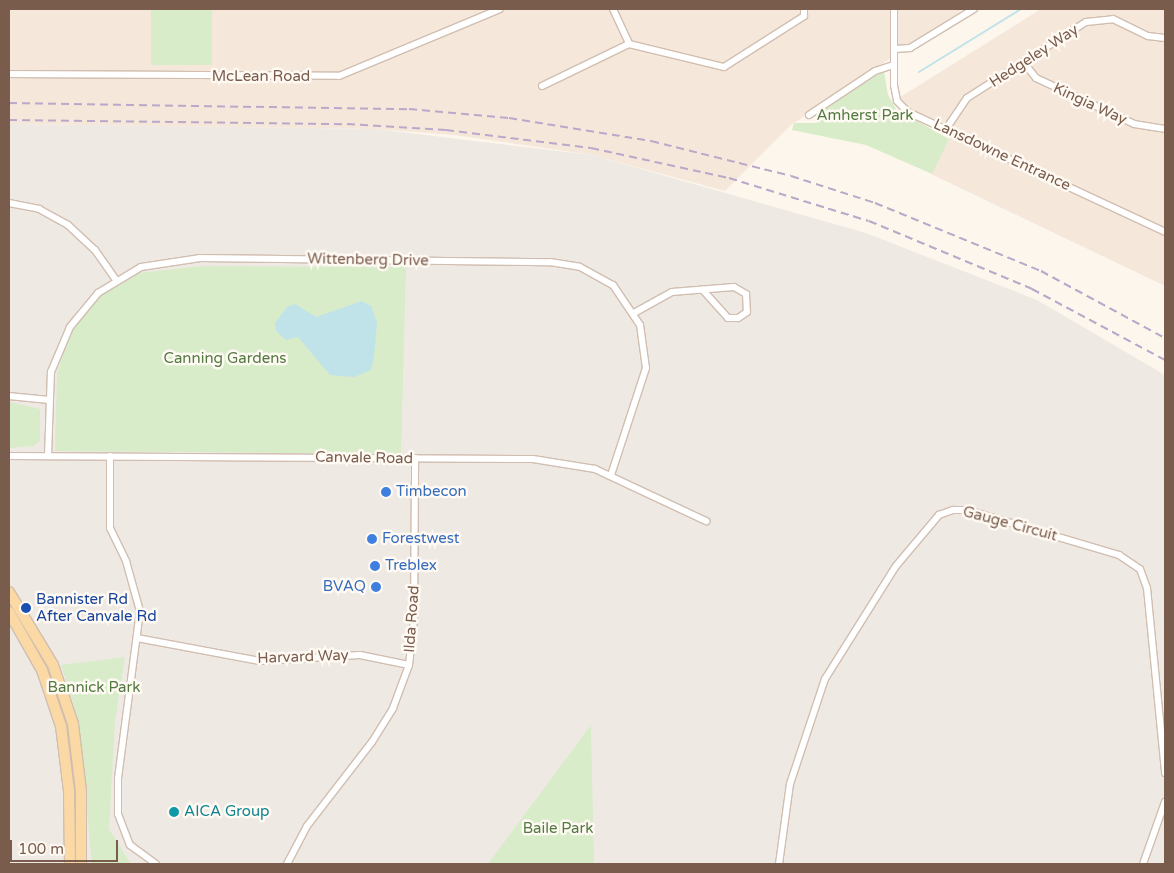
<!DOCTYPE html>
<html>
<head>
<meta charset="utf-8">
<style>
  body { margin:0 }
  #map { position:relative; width:1174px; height:873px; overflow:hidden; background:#fdf6ec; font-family:"Varela Round",sans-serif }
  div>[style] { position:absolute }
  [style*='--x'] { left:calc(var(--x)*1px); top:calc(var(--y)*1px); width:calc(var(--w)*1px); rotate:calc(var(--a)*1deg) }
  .residential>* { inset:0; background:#f5e8da }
  .industrial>* { inset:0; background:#efe9e4 }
  .green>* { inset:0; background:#d8ecc9; transform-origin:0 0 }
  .water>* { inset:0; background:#bfe3e8 }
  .stream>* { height:2px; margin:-1px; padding:0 1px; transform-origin:1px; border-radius:1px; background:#bfe3e8 }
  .roads { filter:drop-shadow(1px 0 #d1beb0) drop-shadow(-1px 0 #d1beb0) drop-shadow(0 1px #d1beb0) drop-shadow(0 -1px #d1beb0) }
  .street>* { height:6px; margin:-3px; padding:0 3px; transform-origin:3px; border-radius:3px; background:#fff }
  .primary>* { height:10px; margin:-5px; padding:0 5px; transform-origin:5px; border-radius:5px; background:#fbd9a5 }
  .rail>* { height:2px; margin-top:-1px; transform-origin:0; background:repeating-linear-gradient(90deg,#b9a8c9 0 8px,transparent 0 13px) }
  .dots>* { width:14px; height:14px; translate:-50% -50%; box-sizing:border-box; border:2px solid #fffaf3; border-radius:50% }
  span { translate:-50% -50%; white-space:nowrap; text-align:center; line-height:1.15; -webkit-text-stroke:5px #fffaf3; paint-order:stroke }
  .street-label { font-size:15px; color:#7a5c4d }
  .park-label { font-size:15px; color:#537a41 }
  .shop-label { font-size:15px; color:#366cbe }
  .left { translate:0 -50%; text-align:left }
  .right { translate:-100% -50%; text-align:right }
  .transit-label { font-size:15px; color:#164399 }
  .culture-label { font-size:15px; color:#0d838f }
  .frame { position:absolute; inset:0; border:10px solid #7a5c4d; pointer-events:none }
  .scale { position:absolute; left:10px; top:840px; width:108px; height:22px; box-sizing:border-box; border:2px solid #7a5c4d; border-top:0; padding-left:6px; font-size:15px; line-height:18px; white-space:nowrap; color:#7a5c4d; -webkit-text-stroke:4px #fffaf3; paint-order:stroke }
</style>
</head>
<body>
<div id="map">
  <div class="residential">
    <i style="clip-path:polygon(9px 9px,964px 9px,791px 125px,725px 191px,592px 155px,454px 135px,376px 129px,9px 124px)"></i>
    <i style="clip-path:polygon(1041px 9px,1165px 9px,1165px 286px,931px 174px,950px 135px,906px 116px,894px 101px)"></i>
  </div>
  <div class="industrial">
    <i style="clip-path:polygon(9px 124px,376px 129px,592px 155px,866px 233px,1037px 300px,1165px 375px,1165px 864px,9px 864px)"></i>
  </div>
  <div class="green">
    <i style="left:151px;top:9px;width:61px;height:56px"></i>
    <i style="clip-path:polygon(884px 71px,888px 95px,896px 109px,949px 139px,932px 174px,866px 145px,792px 130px,794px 123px,816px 123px,827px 105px)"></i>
    <i style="clip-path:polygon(201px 266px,406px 267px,401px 454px,55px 451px,57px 373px,72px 328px,100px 296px,139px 273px)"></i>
    <i style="clip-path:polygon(9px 402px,40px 409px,40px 441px,34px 446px,9px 448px)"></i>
    <i style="clip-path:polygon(125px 657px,115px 721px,109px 829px,131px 864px,92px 864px,78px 719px,61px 665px)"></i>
    <i style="clip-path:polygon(591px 725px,594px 864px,488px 864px)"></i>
  </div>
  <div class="water">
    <i style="clip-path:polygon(362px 301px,371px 306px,377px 323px,374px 356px,371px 370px,354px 377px,330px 375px,298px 337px,286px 340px,276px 331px,275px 323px,287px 307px,295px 304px,316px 317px)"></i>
  </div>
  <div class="stream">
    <i style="--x:919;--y:72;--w:120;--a:-31.7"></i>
  </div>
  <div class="roads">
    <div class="street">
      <i style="--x:613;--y:9;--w:38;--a:65"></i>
      <i style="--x:629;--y:44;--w:98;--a:13.6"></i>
      <i style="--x:724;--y:67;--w:95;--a:-32.5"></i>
      <i style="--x:804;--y:16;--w:7;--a:-90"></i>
      <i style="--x:894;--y:9;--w:76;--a:90"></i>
      <i style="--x:894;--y:85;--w:16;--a:79"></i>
      <i style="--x:897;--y:101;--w:16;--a:45"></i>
      <i style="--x:908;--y:112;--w:284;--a:25"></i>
      <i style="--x:894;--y:49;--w:16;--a:-4"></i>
      <i style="--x:910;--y:48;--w:75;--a:-31.4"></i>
      <i style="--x:1024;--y:63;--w:19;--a:51"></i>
      <i style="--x:1036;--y:78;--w:108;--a:25.1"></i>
      <i style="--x:1134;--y:124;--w:31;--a:9"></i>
      <i style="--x:9;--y:74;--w:330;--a:0.3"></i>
      <i style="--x:339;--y:76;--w:174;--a:-22.6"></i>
      <i style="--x:542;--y:86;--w:97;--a:-25.8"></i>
      <i style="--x:809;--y:115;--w:79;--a:-33.7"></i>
      <i style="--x:875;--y:71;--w:19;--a:-18"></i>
      <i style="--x:946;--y:129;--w:37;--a:-56"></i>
      <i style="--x:967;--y:98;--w:141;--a:-32.6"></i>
      <i style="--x:1086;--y:22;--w:27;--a:-6"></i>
      <i style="--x:1113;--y:19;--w:39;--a:26"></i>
      <i style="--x:1148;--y:36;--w:17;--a:7"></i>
      <i style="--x:9;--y:203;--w:31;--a:11"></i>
      <i style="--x:39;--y:209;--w:33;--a:29"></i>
      <i style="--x:68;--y:225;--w:37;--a:43"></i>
      <i style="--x:95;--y:250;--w:37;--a:55"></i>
      <i style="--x:634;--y:313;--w:43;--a:-28.9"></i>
      <i style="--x:672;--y:292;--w:62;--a:-4.6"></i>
      <i style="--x:734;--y:287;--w:14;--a:30"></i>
      <i style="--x:746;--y:294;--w:18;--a:87"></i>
      <i style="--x:747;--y:312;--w:11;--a:146"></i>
      <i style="--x:738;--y:318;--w:10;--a:180"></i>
      <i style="--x:728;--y:318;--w:38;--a:-132"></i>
      <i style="--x:9;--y:396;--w:40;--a:5.7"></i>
      <i style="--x:9;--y:456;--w:524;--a:0.33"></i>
      <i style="--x:533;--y:459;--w:63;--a:9.2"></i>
      <i style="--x:595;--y:469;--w:123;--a:25.1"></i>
      <i style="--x:48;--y:456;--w:84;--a:-88"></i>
      <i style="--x:51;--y:372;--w:49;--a:-67.1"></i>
      <i style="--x:70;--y:327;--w:44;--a:-50.5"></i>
      <i style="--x:98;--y:293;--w:50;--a:-31.2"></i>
      <i style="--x:141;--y:267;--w:60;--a:-8.7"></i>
      <i style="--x:200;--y:258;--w:350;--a:0.7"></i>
      <i style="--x:550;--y:262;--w:30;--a:9"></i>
      <i style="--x:580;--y:267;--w:38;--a:29"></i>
      <i style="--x:613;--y:285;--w:48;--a:56"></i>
      <i style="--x:640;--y:325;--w:43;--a:82.1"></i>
      <i style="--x:646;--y:368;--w:113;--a:108.1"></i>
      <i style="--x:110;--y:456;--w:72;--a:90"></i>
      <i style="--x:110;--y:528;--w:37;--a:64"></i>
      <i style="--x:126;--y:561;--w:52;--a:74.4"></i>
      <i style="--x:140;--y:611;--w:169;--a:97.5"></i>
      <i style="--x:118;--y:779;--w:35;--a:90"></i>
      <i style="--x:118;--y:814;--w:33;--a:69"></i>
      <i style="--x:130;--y:845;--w:32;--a:36"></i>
      <i style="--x:137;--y:638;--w:125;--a:10.6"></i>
      <i style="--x:260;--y:661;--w:100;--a:-3.4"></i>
      <i style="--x:360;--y:655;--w:50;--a:11.5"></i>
      <i style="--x:287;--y:864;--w:43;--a:-62.2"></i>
      <i style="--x:307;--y:826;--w:106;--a:-52.3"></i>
      <i style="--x:372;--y:742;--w:40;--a:-58"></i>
      <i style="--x:393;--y:708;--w:46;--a:-69.6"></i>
      <i style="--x:409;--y:665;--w:46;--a:-83.8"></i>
      <i style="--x:414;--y:619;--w:161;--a:-89.6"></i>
      <i style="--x:779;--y:864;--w:81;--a:-82.2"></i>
      <i style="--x:790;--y:784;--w:111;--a:-71.6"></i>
      <i style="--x:825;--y:679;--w:133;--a:-57.9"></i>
      <i style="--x:896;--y:566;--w:67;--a:-49.9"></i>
      <i style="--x:939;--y:515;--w:15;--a:-20"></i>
      <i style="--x:953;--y:510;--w:14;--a:0"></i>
      <i style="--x:967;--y:510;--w:159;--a:16.5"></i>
      <i style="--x:1119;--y:555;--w:25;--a:34"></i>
      <i style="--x:1140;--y:569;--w:20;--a:70"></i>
      <i style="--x:1147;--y:588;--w:186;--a:84.4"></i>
      <i style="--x:1143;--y:864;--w:66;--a:-70.5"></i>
    </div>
    <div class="primary">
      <i style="--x:9;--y:592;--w:85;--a:58.9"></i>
      <i style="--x:53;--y:665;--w:62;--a:71.3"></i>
      <i style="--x:73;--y:724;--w:67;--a:83.2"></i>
      <i style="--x:81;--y:791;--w:73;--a:90"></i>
      <i style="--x:9;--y:612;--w:67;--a:60.4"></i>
      <i style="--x:42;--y:670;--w:59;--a:71.3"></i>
      <i style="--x:61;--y:726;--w:65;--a:83"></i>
      <i style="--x:69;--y:791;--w:73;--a:89.2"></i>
    </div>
  </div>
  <div class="rail">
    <i style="--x:9;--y:103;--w:400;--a:0.9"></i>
    <i style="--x:409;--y:109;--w:100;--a:5.1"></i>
    <i style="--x:509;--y:118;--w:144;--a:9.2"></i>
    <i style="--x:651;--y:141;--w:144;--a:14"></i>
    <i style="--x:791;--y:176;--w:88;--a:17.8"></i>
    <i style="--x:875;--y:203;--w:179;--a:22.3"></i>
    <i style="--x:1041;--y:271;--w:141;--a:28.4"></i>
    <i style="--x:9;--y:120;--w:338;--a:0.7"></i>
    <i style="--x:347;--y:124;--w:99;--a:3.5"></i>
    <i style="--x:446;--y:130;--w:146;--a:7.1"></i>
    <i style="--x:591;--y:148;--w:141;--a:12.3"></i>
    <i style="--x:729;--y:178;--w:146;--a:17.1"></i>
    <i style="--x:869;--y:221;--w:177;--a:22.6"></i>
    <i style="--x:1032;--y:289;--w:151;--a:28.1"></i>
  </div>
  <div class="dots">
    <i style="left:386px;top:492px;background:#3f7fe0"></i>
    <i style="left:372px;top:539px;background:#3f7fe0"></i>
    <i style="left:375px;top:566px;background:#3f7fe0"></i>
    <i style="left:376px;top:587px;background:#3f7fe0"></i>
    <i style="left:26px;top:608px;background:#1a4fb4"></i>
    <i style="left:174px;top:812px;background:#0f9aa8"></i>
  </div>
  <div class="street-label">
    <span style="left:1034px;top:56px;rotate:-33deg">Hedgeley Way</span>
    <span style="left:261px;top:77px">McLean Road</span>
    <span style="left:1090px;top:104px;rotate:25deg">Kingia Way</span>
    <span style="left:1002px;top:155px;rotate:25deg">Lansdowne Entrance</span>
    <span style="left:368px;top:260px;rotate:1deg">Wittenberg Drive</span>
    <span style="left:364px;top:458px;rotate:1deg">Canvale Road</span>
    <span style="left:1010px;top:524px;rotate:15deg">Gauge Circuit</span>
    <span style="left:412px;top:619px;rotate:-86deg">Ilda Road</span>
    <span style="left:303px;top:657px;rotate:-2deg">Harvard Way</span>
  </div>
  <div class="park-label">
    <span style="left:865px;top:116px">Amherst Park</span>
    <span style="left:225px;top:359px">Canning Gardens</span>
    <span style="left:94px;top:688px">Bannick Park</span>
    <span style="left:558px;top:829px">Baile Park</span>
  </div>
  <div class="shop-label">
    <span class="left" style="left:396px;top:492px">Timbecon</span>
    <span class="left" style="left:382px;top:539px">Forestwest</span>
    <span class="left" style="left:385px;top:566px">Treblex</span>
    <span class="right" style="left:366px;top:587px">BVAQ</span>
  </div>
  <div class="transit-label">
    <span class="left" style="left:36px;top:608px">Bannister Rd<br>After Canvale Rd</span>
  </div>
  <div class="culture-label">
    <span class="left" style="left:184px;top:812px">AICA Group</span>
  </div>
  <div class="frame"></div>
  <div class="scale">100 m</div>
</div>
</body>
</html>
